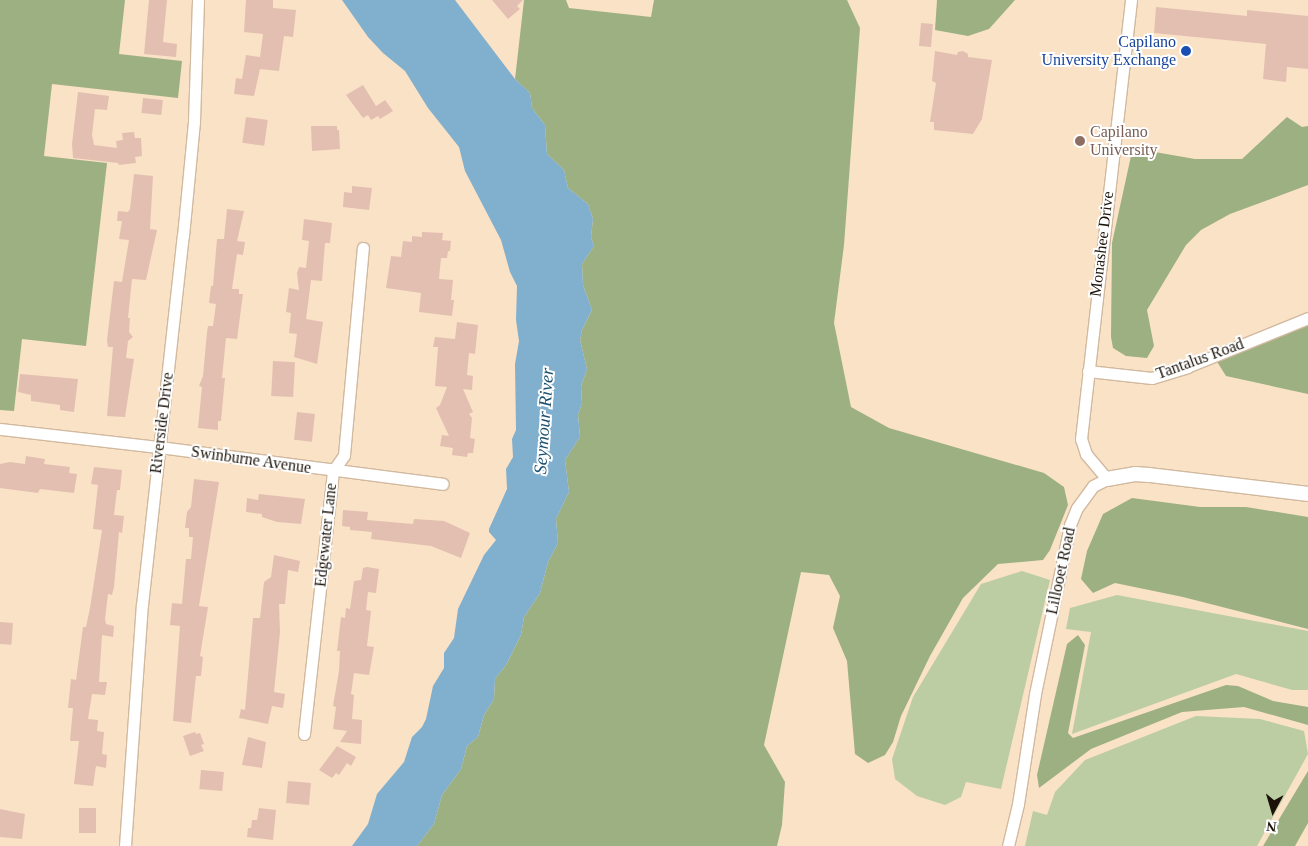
<!DOCTYPE html>
<html>
<head>
<meta charset="utf-8">
<style>
  body { margin:0 }
  #map { position:relative; width:1308px; height:846px; overflow:hidden; background:#fae2c6; font-family:Georgia,serif }
  div>[style] { position:absolute }
  [style*='--x'] { left:calc(var(--x)*1px); top:calc(var(--y)*1px); width:calc(var(--w)*1px); rotate:calc(var(--a)*1deg) }
  .green>* { inset:0; background:#bccda4 }
  .forest>* { inset:0; background:#9db082 }
  .water>* { inset:0; background:#81afce }
  .building>* { inset:0; background:#e3bfb1; transform-origin:0 0 }
  .roads { filter:drop-shadow(1px 0 #d1b99f) drop-shadow(-1px 0 #d1b99f) drop-shadow(0 1px #d1b99f) drop-shadow(0 -1px #d1b99f) }
  .minor>* { height:11px; margin:-5.5px; padding:0 5.5px; transform-origin:5.5px; border-radius:5.5px; background:#fff }
  .tertiary>* { height:14px; margin:-7px; padding:0 7px; transform-origin:7px; border-radius:7px; background:#fff }
  .dots>* { width:14px; height:14px; translate:-50% -50%; box-sizing:border-box; border:2px solid #fff; border-radius:50% }
  span { translate:-50% -50%; white-space:nowrap; text-align:center; line-height:1.15; -webkit-text-stroke:4px #fff; paint-order:stroke }
  .transit-label { font-size:16px; color:#164399 }
  .right { translate:-100% -50%; text-align:right }
  .education-label { font-size:16px; color:#785e54 }
  .left { translate:0 -50%; text-align:left }
  .street-label { font-size:16px; color:#1b1309 }
  .water-label { font-size:18px; color:#195070; font-style:italic }
  .north { position:absolute; left:1248px; top:786px; width:50px; height:50px; -webkit-text-stroke:4px #fff; paint-order:stroke; rotate:186deg; font-size:14px; font-weight:700; line-height:20px; text-align:center; color:#1b1309 }
  .north::after { content:''; display:block; margin:auto; width:18px; height:22px; background:#1b1309; clip-path:polygon(50% 0,100% 100%,50% 72%,0 100%) }
</style>
</head>
<body>
<div id="map">
  <div class="green">
    <i style="clip-path:polygon(1022px 571px,1050px 580px,1001px 789px,966px 782px,961px 797px,945px 805px,917px 796px,895px 779px,892px 759px,913px 697px,981px 584px)"></i>
    <i style="clip-path:polygon(1117px 595px,1308px 631px,1308px 690px,1292px 690px,1236px 674px,1072px 734px,1091px 632px,1066px 629px,1070px 608px)"></i>
    <i style="clip-path:polygon(1196px 716px,1260px 719px,1304px 731px,1308px 754px,1257px 846px,1025px 846px,1033px 811px,1047px 815px,1055px 792px,1085px 760px)"></i>
  </div>
  <div class="forest">
    <i style="clip-path:polygon(0 0,125px 0,119px 54px,182px 61px,178px 98px,52px 84px,44px 156px,107px 163px,86px 346px,22px 339px,14px 411px,0 410px)"></i>
    <i style="clip-path:polygon(524px 0,566px 0,569px 8px,651px 17px,654px 0,847px 0,860px 28px,844px 245px,834px 323px,851px 407px,889px 428px,1044px 473px,1064px 487px,1068px 505px,1050px 550px,1043px 560px,998px 564px,963px 598px,930px 656px,901px 716px,893px 742px,885px 755px,868px 763px,855px 754px,847px 661px,833px 628px,840px 596px,829px 575px,801px 572px,764px 745px,785px 782px,782px 825px,777px 846px,417px 846px,434px 824px,442px 795px,461px 769px,467px 746px,478px 737px,484px 715px,494px 699px,495px 679px,506px 665px,521px 635px,524px 617px,540px 593px,548px 562px,558px 543px,556px 519px,569px 492px,565px 460px,580px 437px,578px 415px,582px 403px,581px 386px,587px 369px,580px 340px,582px 330px,592px 310px,583px 285px,582px 264px,594px 246px,591px 237px,593px 219px,588px 204px,568px 188px,564px 170px,547px 154px,545px 125px,532px 108px,530px 93px,515px 79px)"></i>
    <i style="clip-path:polygon(937px 0,1015px 0,989px 29px,968px 36px,935px 30px)"></i>
    <i style="clip-path:polygon(1287px 117px,1302px 127px,1308px 126px,1308px 185px,1230px 214px,1201px 230px,1186px 245px,1147px 310px,1154px 346px,1147px 358px,1126px 356px,1113px 348px,1111px 337px,1112px 243px,1131px 156px,1149px 151px,1195px 159px,1242px 159px)"></i>
    <i style="clip-path:polygon(1308px 323px,1308px 394px,1226px 376px,1216px 360px)"></i>
    <i style="clip-path:polygon(1132px 498px,1200px 507px,1246px 507px,1308px 517px,1308px 629px,1183px 597px,1115px 583px,1093px 593px,1081px 579px,1087px 551px,1103px 514px)"></i>
    <i style="clip-path:polygon(1078px 635px,1085px 645px,1068px 733px,1073px 738px,1226px 685px,1238px 686px,1273px 701px,1308px 707px,1308px 725px,1244px 707px,1182px 712px,1091px 749px,1039px 788px,1037px 775px,1067px 644px)"></i>
    <i style="clip-path:polygon(1308px 771px,1308px 823px,1295px 846px,1263px 846px)"></i>
  </div>
  <div class="water">
    <i style="clip-path:polygon(342px 0,455px 0,515px 79px,530px 93px,532px 108px,545px 125px,547px 154px,564px 170px,568px 188px,588px 204px,593px 219px,591px 237px,594px 246px,582px 264px,583px 285px,592px 310px,582px 330px,580px 340px,587px 369px,581px 386px,582px 403px,578px 415px,580px 437px,565px 460px,569px 492px,556px 519px,558px 543px,548px 562px,540px 593px,524px 617px,521px 635px,506px 665px,495px 679px,494px 699px,484px 715px,478px 737px,467px 746px,461px 769px,442px 795px,434px 824px,417px 846px,352px 846px,368px 824px,377px 794px,404px 762px,412px 737px,422px 727px,426px 719px,433px 686px,444px 668px,444px 653px,454px 638px,458px 609px,484px 555px,496px 540px,489px 532px,489px 529px,507px 489px,506px 469px,513px 457px,512px 439px,516px 430px,515px 364px,519px 341px,516px 320px,517px 286px,510px 272px,501px 240px,465px 171px,459px 147px,428px 108px,405px 71px,383px 53px,368px 37px)"></i>
  </div>
  <div class="building">
    <i style="clip-path:polygon(149px 0,167px 0,163px 42px,177px 44px,176px 57px,144px 54px)"></i>
    <i style="clip-path:polygon(246px 0,273px 0,273px 8px,296px 10px,293px 37px,284px 36px,279px 71px,260px 69px,254px 96px,234px 94px,236px 78px,242px 79px,246px 55px,260px 57px,263px 34px,244px 32px)"></i>
    <i style="clip-path:polygon(492px 0,523px 0,517px 6px,520px 9px,508px 19px)"></i>
    <i style="clip-path:polygon(1156px 7px,1247px 16px,1247px 10px,1308px 16px,1308px 69px,1287px 67px,1286px 82px,1263px 79px,1266px 44px,1154px 33px)"></i>
    <i style="left:921px;top:23px;width:12px;height:23px;rotate:5deg"></i>
    <i style="clip-path:polygon(935px 51px,957px 55px,958px 52px,963px 51px,968px 54px,968px 57px,992px 60px,982px 119px,973px 134px,934px 130px,934px 122px,930px 122px,936px 83px,932px 81px)"></i>
    <i style="clip-path:polygon(363px 85px,376px 106px,385px 100px,393px 111px,380px 119px,378px 116px,371px 120px,368px 115px,363px 118px,346px 95px)"></i>
    <i style="clip-path:polygon(78px 92px,109px 96px,107px 110px,95px 109px,92px 135px,94px 145px,117px 148px,116px 141px,123px 140px,122px 133px,134px 132px,135px 138px,141px 138px,142px 156px,135px 157px,136px 163px,119px 165px,118px 163px,73px 158px,72px 144px)"></i>
    <i style="left:143px;top:98px;width:20px;height:15px;rotate:6deg"></i>
    <i style="left:246px;top:117px;width:22px;height:26px;rotate:8deg"></i>
    <i style="clip-path:polygon(311px 126px,337px 126px,337px 130px,339px 130px,340px 149px,312px 151px)"></i>
    <i style="clip-path:polygon(134px 174px,153px 176px,150px 229px,157px 230px,146px 280px,132px 279px,128px 318px,130px 318px,129px 332px,133px 337px,128px 341px,126px 358px,134px 359px,125px 417px,107px 416px,113px 347px,108px 347px,107px 340px,114px 281px,122px 282px,129px 240px,119px 239px,122px 221px,117px 221px,118px 211px,128px 212px,130px 209px)"></i>
    <i style="clip-path:polygon(352px 186px,372px 188px,369px 210px,343px 207px,344px 192px,352px 193px)"></i>
    <i style="clip-path:polygon(227px 209px,244px 211px,237px 241px,245px 242px,243px 255px,237px 254px,232px 289px,239px 289px,239px 294px,243px 294px,237px 339px,226px 338px,222px 378px,225px 378px,221px 421px,218px 421px,218px 430px,198px 428px,202px 387px,199px 386px,203px 376px,207px 332px,208px 326px,213px 326px,216px 304px,209px 303px,211px 286px,213px 286px,217px 239px,224px 239px)"></i>
    <i style="clip-path:polygon(304px 219px,332px 223px,330px 243px,325px 243px,322px 281px,311px 280px,308px 304px,306px 319px,323px 322px,317px 364px,294px 357px,297px 334px,289px 333px,291px 313px,286px 312px,289px 288px,299px 290px,297px 273px,299px 267px,306px 268px,309px 241px,302px 240px)"></i>
    <i style="clip-path:polygon(422px 232px,443px 233px,442px 240px,451px 241px,450px 251px,448px 251px,447px 258px,441px 258px,439px 279px,453px 280px,451px 300px,454px 300px,452px 316px,419px 312px,421px 293px,386px 288px,391px 256px,401px 257px,403px 241px,412px 242px,412px 236px,422px 237px)"></i>
    <i style="clip-path:polygon(457px 322px,478px 325px,475px 354px,469px 353px,467px 375px,473px 376px,472px 390px,463px 389px,473px 412px,469px 414px,472px 418px,470px 438px,475px 439px,473px 453px,468px 453px,467px 457px,452px 455px,453px 448px,440px 446px,442px 435px,449px 436px,436px 408px,440px 405px,447px 387px,435px 386px,438px 347px,433px 347px,435px 337px,455px 339px)"></i>
    <i style="left:273px;top:361px;width:22px;height:35px;rotate:3deg"></i>
    <i style="clip-path:polygon(20px 374px,78px 379px,74px 412px,60px 410px,60px 405px,31px 401px,31px 395px,18px 392px)"></i>
    <i style="left:297px;top:412px;width:18px;height:28px;rotate:6deg"></i>
    <i style="clip-path:polygon(26px 456px,45px 459px,44px 464px,70px 467px,69px 473px,77px 474px,74px 493px,40px 489px,38px 493px,0 488px,0 464px,10px 462px,25px 464px)"></i>
    <i style="clip-path:polygon(94px 467px,122px 470px,120px 490px,117px 490px,114px 515px,124px 516px,122px 533px,119px 532px,114px 587px,112px 595px,108px 594px,105px 619px,106px 624px,114px 626px,113px 637px,102px 635px,99px 682px,107px 682px,105px 695px,92px 694px,88px 719px,98px 720px,97px 731px,104px 732px,102px 754px,107px 755px,106px 768px,96px 766px,93px 786px,74px 784px,79px 741px,70px 741px,73px 708px,68px 708px,71px 679px,76px 680px,83px 627px,86px 627px,90px 608px,102px 530px,93px 529px,98px 485px,91px 484px)"></i>
    <i style="clip-path:polygon(194px 479px,219px 482px,199px 606px,208px 607px,200px 656px,203px 657px,201px 676px,196px 676px,191px 723px,173px 721px,180px 626px,170px 625px,172px 603px,182px 604px,186px 559px,191px 559px,193px 537px,189px 537px,189px 528px,185px 528px,187px 512px,191px 507px)"></i>
    <i style="clip-path:polygon(259px 494px,305px 499px,301px 524px,277px 522px,262px 517px,262px 514px,246px 512px,247px 498px,258px 500px)"></i>
    <i style="clip-path:polygon(343px 510px,368px 512px,367px 520px,413px 524px,414px 519px,444px 521px,470px 533px,461px 558px,431px 546px,371px 539px,372px 532px,350px 530px,350px 527px,342px 526px)"></i>
    <i style="clip-path:polygon(274px 555px,300px 561px,298px 572px,288px 570px,285px 604px,279px 604px,280px 632px,274px 692px,285px 694px,283px 708px,272px 706px,268px 724px,239px 718px,241px 709px,245px 710px,253px 618px,260px 618px,264px 582px,271px 577px)"></i>
    <i style="clip-path:polygon(367px 567px,379px 569px,376px 593px,368px 592px,366px 610px,371px 611px,367px 646px,374px 647px,369px 675px,354px 673px,351px 694px,354px 695px,352px 719px,362px 720px,361px 744px,340px 742px,347px 731px,333px 729px,336px 707px,333px 706px,339px 671px,340px 651px,337px 651px,341px 617px,345px 618px,346px 608px,350px 609px,354px 581px,361px 580px,363px 568px)"></i>
    <i style="left:0;top:622px;width:13px;height:22px;rotate:4deg"></i>
    <i style="clip-path:polygon(195px 732px,196px 734px,200px 733px,204px 744px,201px 745px,204px 751px,190px 756px,183px 736px)"></i>
    <i style="clip-path:polygon(248px 737px,266px 742px,262px 768px,242px 765px)"></i>
    <i style="clip-path:polygon(337px 746px,356px 757px,351px 766px,347px 763px,339px 775px,336px 773px,332px 778px,319px 770px)"></i>
    <i style="left:201px;top:770px;width:23px;height:19px;rotate:5deg"></i>
    <i style="left:288px;top:781px;width:23px;height:22px;rotate:5deg"></i>
    <i style="left:79px;top:808px;width:17px;height:25px"></i>
    <i style="clip-path:polygon(259px 808px,276px 810px,273px 840px,247px 837px,248px 828px,251px 828px,252px 820px,257px 820px)"></i>
    <i style="clip-path:polygon(0 809px,25px 814px,22px 839px,0 837px)"></i>
  </div>
  <div class="roads">
    <div class="minor">
      <i style="--x:1088;--y:371;--w:64;--a:6.2"></i>
      <i style="--x:1152;--y:378;--w:37;--a:-17"></i>
      <i style="--x:1187;--y:367;--w:131;--a:-22"></i>
      <i style="--x:0;--y:429;--w:160;--a:6.5"></i>
      <i style="--x:159;--y:447;--w:286;--a:7.4"></i>
      <i style="--x:304;--y:734;--w:265;--a:-83.7"></i>
      <i style="--x:333;--y:471;--w:19;--a:-55"></i>
      <i style="--x:344;--y:455;--w:208;--a:-84.8"></i>
      <i style="--x:125;--y:846;--w:242;--a:-86"></i>
      <i style="--x:142;--y:605;--w:371;--a:-83.7"></i>
      <i style="--x:183;--y:236;--w:116;--a:-84.5"></i>
      <i style="--x:194;--y:121;--w:121;--a:-88.1"></i>
      <i style="--x:1008;--y:846;--w:43;--a:-76.6"></i>
      <i style="--x:1018;--y:804;--w:111;--a:-81.2"></i>
      <i style="--x:1035;--y:694;--w:173;--a:-78.3"></i>
      <i style="--x:1070;--y:525;--w:18;--a:-68"></i>
      <i style="--x:1077;--y:508;--w:27;--a:-54"></i>
      <i style="--x:1093;--y:486;--w:16;--a:-27"></i>
      <i style="--x:1107;--y:479;--w:33;--a:-130"></i>
      <i style="--x:1086;--y:454;--w:16;--a:-108"></i>
      <i style="--x:1081;--y:439;--w:442;--a:-83.5"></i>
    </div>
    <div class="tertiary">
      <i style="--x:1107;--y:479;--w:28;--a:-10"></i>
      <i style="--x:1135;--y:474;--w:14;--a:4"></i>
      <i style="--x:1149;--y:475;--w:160;--a:6.8"></i>
    </div>
  </div>
  <div class="dots">
    <i style="left:1186px;top:51px;background:#1a4fb4"></i>
    <i style="left:1080px;top:141px;background:#8d6e63"></i>
  </div>
  <div class="transit-label">
    <span class="right" style="left:1176px;top:51px">Capilano<br>University Exchange</span>
  </div>
  <div class="education-label">
    <span class="left" style="left:1090px;top:141px">Capilano<br>University</span>
  </div>
  <div class="street-label">
    <span style="left:1102px;top:244px;rotate:-83deg">Monashee Drive</span>
    <span style="left:1200px;top:359px;rotate:-20deg">Tantalus Road</span>
    <span style="left:162px;top:423px;rotate:-83deg">Riverside Drive</span>
    <span style="left:251px;top:460px;rotate:8deg">Swinburne Avenue</span>
    <span style="left:326px;top:535px;rotate:-84deg">Edgewater Lane</span>
    <span style="left:1061px;top:571px;rotate:-78deg">Lillooet Road</span>
  </div>
  <div class="water-label">
    <span style="left:544px;top:421px;rotate:-86deg">Seymour River</span>
  </div>
  <div class="north">N</div>
</div>
</body>
</html>
